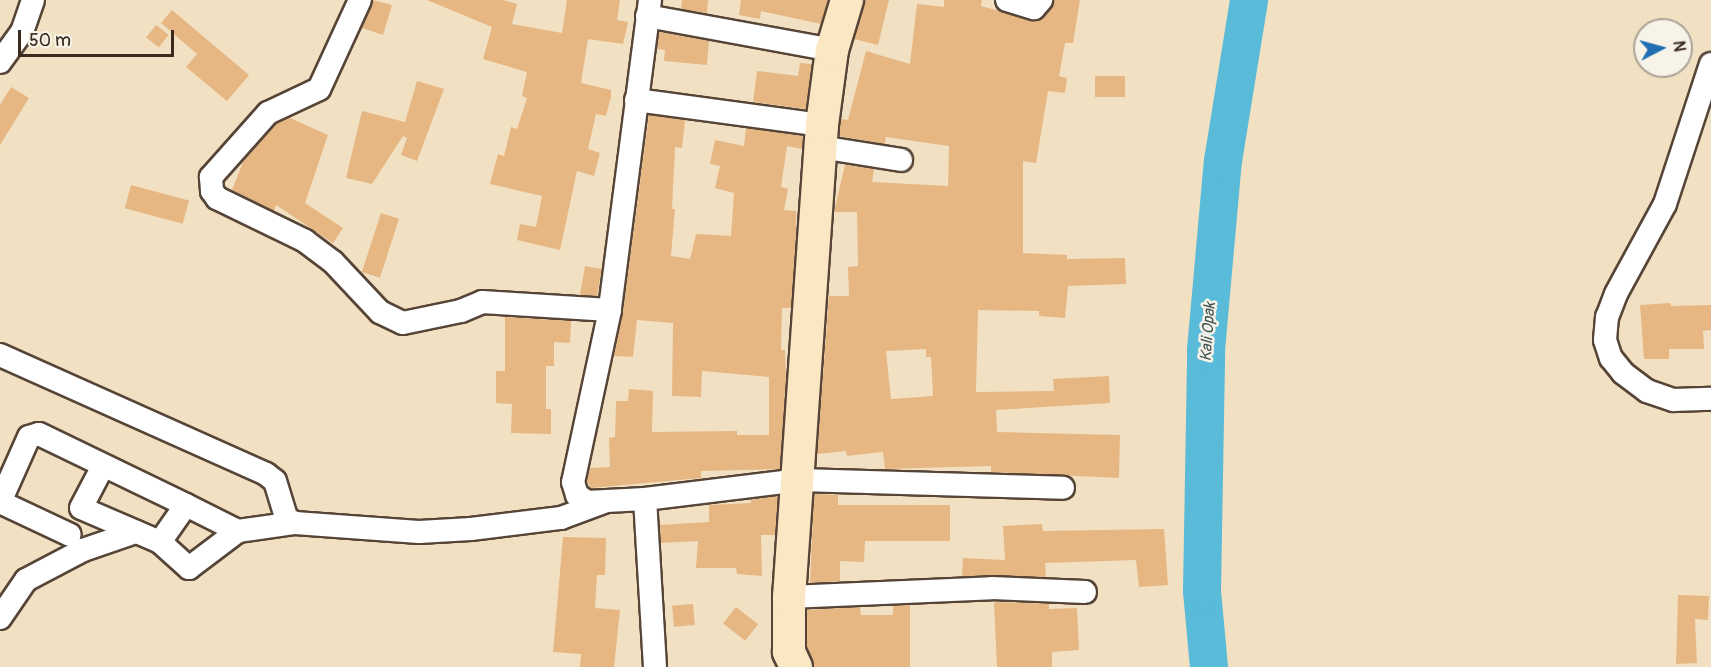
<!DOCTYPE html>
<html>
<head>
<meta charset="utf-8">
<style>
  body { margin:0 }
  #map { position:relative; width:1711px; height:667px; overflow:hidden; background:#f2e0c3; font-family:Pangolin,sans-serif }
  div>[style] { position:absolute }
  [style*='--x'] { left:calc(var(--x)*1px); top:calc(var(--y)*1px); width:calc(var(--w)*1px); rotate:calc(var(--a)*1deg) }
  .river>* { height:38px; margin:-19px; padding:0 19px; transform-origin:19px; border-radius:19px; background:#5abbd8 }
  .building>* { inset:0; background:#e6b783; transform-origin:0 0 }
  .roads { filter:drop-shadow(2px 0 #564537) drop-shadow(-2px 0 #564537) drop-shadow(0 2px #564537) drop-shadow(0 -2px #564537) }
  .street>* { height:22px; margin:-11px; padding:0 11px; transform-origin:11px; border-radius:11px; background:#fff }
  .secondary>* { height:32px; margin:-16px; padding:0 16px; transform-origin:16px; border-radius:16px; background:#fbe7c3 }
  span { translate:-50% -50%; white-space:nowrap; text-align:center; line-height:1.15; -webkit-text-stroke:5px #f7f3e8; paint-order:stroke }
  .water-label { font-size:16px; color:#445656; font-style:italic }
  .north { position:absolute; left:1633px; top:18px; width:60px; height:60px; box-sizing:border-box; background:#f7f3e8; border:2px solid #aca397; border-radius:50%; rotate:84deg; font-size:16px; font-weight:700; line-height:24px; text-align:center; color:#3b2a1e }
  .north::after { content:''; display:block; margin:auto; width:21px; height:27px; background:#1f6fb2; clip-path:polygon(50% 0,100% 100%,50% 72%,0 100%) }
  .scale { position:absolute; left:18px; top:30px; width:156px; height:27px; box-sizing:border-box; border:3px solid #3b2a1e; border-top:0; padding-left:8px; font-size:18px; line-height:21px; white-space:nowrap; color:#3b2a1e; -webkit-text-stroke:4px #f7f3e8; paint-order:stroke }
</style>
</head>
<body>
<div id="map">
  <div class="river">
    <i style="--x:1209;--y:667;--w:76;--a:-95.3"></i>
    <i style="--x:1202;--y:591;--w:241;--a:-89"></i>
    <i style="--x:1206;--y:350;--w:190;--a:-84.9"></i>
    <i style="--x:1223;--y:161;--w:163;--a:-80.8"></i>
  </div>
  <div class="building">
    <i style="clip-path:polygon(373px 0,392px 5px,383px 35px,362px 28px)"></i>
    <i style="clip-path:polygon(427px 0,503px 0,517px 4px,512px 24px,562px 33px,567px 0,620px 0,617px 20px,628px 22px,623px 44px,588px 39px,581px 83px,611px 90px,611px 97px,606px 116px,596px 114px,588px 149px,600px 153px,594px 176px,577px 171px,560px 250px,517px 240px,520px 224px,536px 227px,542px 196px,490px 184px,498px 154px,504px 156px,511px 127px,517px 129px,527px 98px,522px 96px,527px 72px,483px 59px,492px 27px)"></i>
    <i style="clip-path:polygon(682px 0,708px 0,707px 13px,681px 9px)"></i>
    <i style="clip-path:polygon(741px 0,828px 0,821px 24px,761px 11px,760px 19px,739px 15px)"></i>
    <i style="clip-path:polygon(864px 0,889px 0,878px 45px,854px 39px)"></i>
    <i style="clip-path:polygon(evenodd,944px 0,982px 0,981px 6px,1037px 21px,1051px 9px,1054px 0,1080px 0,1073px 43px,1065px 43px,1059px 76px,1067px 78px,1065px 93px,1048px 91px,1036px 163px,1023px 161px,1023px 253px,1067px 255px,1067px 259px,1125px 258px,1126px 284px,1068px 286px,1065px 318px,1039px 316px,1039px 311px,978px 310px,976px 392px,1054px 391px,1053px 379px,1109px 376px,1110px 403px,996px 410px,997px 432px,1120px 435px,1119px 478px,991px 472px,991px 466px,885px 469px,883px 452px,847px 456px,846px 451px,817px 454px,829px 296px,849px 296px,848px 267px,858px 266px,857px 212px,834px 212px,845px 165px,874px 169px,872px 182px,948px 186px,949px 146px,886px 137px,885px 144px,839px 136px,841px 119px,848px 120px,866px 51px,910px 64px,917px 4px,944px 7px,944px 0,926px 349px,926px 357px,931px 357px,933px 396px,891px 399px,886px 351px,926px 349px)"></i>
    <i style="clip-path:polygon(172px 10px,249px 75px,227px 101px,186px 67px,197px 54px,161px 23px)"></i>
    <i style="left:156px;top:25px;width:16px;height:16px;rotate:38deg"></i>
    <i style="clip-path:polygon(659px 32px,709px 41px,707px 65px,664px 61px,665px 50px,657px 49px)"></i>
    <i style="clip-path:polygon(800px 63px,812px 64px,806px 109px,753px 102px,757px 71px,798px 76px)"></i>
    <i style="left:1095px;top:76px;width:30px;height:21px"></i>
    <i style="clip-path:polygon(417px 81px,444px 89px,417px 161px,401px 155px,407px 138px,403px 136px,372px 184px,346px 178px,362px 111px,405px 122px)"></i>
    <i style="clip-path:polygon(11px 87px,29px 98px,0 145px,0 105px)"></i>
    <i style="clip-path:polygon(649px 115px,685px 120px,682px 148px,675px 147px,672px 209px,675px 209px,671px 256px,690px 259px,696px 234px,731px 236px,734px 193px,715px 188px,720px 166px,710px 164px,715px 140px,744px 146px,746px 128px,803px 136px,802px 149px,787px 146px,781px 187px,788px 189px,784px 210px,796px 211px,796px 235px,791px 308px,782px 308px,781px 350px,785px 350px,786px 378px,780px 469px,701px 471px,701px 478px,591px 488px,587px 481px,590px 468px,610px 467px,609px 438px,615px 437px,616px 401px,628px 401px,629px 389px,653px 391px,652px 432px,737px 431px,737px 435px,769px 435px,769px 377px,702px 371px,701px 397px,672px 396px,673px 323px,637px 320px,633px 357px,614px 356px,623px 312px)"></i>
    <i style="clip-path:polygon(290px 118px,328px 135px,305px 203px,343px 228px,333px 243px,276px 205px,274px 211px,232px 190px,243px 162px,276px 124px)"></i>
    <i style="left:131px;top:185px;width:60px;height:24px;rotate:15deg"></i>
    <i style="left:381px;top:213px;width:19px;height:62px;rotate:18deg"></i>
    <i style="left:585px;top:266px;width:17px;height:29px;rotate:10deg"></i>
    <i style="clip-path:polygon(1670px 303px,1671px 306px,1711px 305px,1711px 330px,1703px 331px,1704px 349px,1669px 349px,1669px 359px,1644px 359px,1640px 305px)"></i>
    <i style="clip-path:polygon(505px 317px,571px 321px,570px 343px,554px 342px,554px 366px,546px 366px,546px 409px,551px 409px,551px 434px,511px 433px,512px 404px,496px 403px,496px 371px,505px 371px)"></i>
    <i style="clip-path:polygon(814px 494px,838px 495px,838px 505px,950px 505px,950px 541px,865px 541px,864px 562px,840px 561px,840px 581px,810px 583px)"></i>
    <i style="clip-path:polygon(778px 496px,775px 535px,761px 535px,762px 576px,737px 574px,736px 568px,696px 568px,698px 541px,661px 543px,660px 525px,709px 522px,709px 505px,751px 503px,751px 500px)"></i>
    <i style="clip-path:polygon(1042px 524px,1043px 531px,1164px 529px,1168px 585px,1139px 587px,1136px 560px,1045px 563px,1046px 577px,962px 576px,963px 558px,1005px 560px,1003px 526px)"></i>
    <i style="clip-path:polygon(563px 537px,606px 538px,605px 575px,597px 575px,595px 608px,620px 610px,614px 667px,580px 667px,581px 654px,553px 652px)"></i>
    <i style="clip-path:polygon(1678px 595px,1709px 596px,1708px 620px,1695px 619px,1697px 663px,1676px 664px)"></i>
    <i style="clip-path:polygon(994px 602px,1049px 604px,1049px 609px,1077px 608px,1079px 650px,1052px 652px,1052px 667px,997px 667px)"></i>
    <i style="left:693px;top:604px;width:21px;height:21px;rotate:85deg"></i>
    <i style="clip-path:polygon(910px 605px,910px 667px,814px 667px,807px 648px,807px 610px,860px 607px,861px 615px,893px 615px,893px 606px)"></i>
    <i style="left:736px;top:607px;width:28px;height:21px;rotate:38deg"></i>
  </div>
  <div class="roads">
    <div class="street">
      <i style="--x:360;--y:0;--w:98;--a:114.7"></i>
      <i style="--x:319;--y:89;--w:56;--a:154.8"></i>
      <i style="--x:268;--y:113;--w:86;--a:131.7"></i>
      <i style="--x:211;--y:177;--w:14;--a:86"></i>
      <i style="--x:212;--y:191;--w:9;--a:54"></i>
      <i style="--x:217;--y:198;--w:98;--a:26"></i>
      <i style="--x:305;--y:241;--w:35;--a:37"></i>
      <i style="--x:333;--y:262;--w:69;--a:46.8"></i>
      <i style="--x:380;--y:312;--w:25;--a:26"></i>
      <i style="--x:403;--y:323;--w:59;--a:-11.7"></i>
      <i style="--x:461;--y:311;--w:23;--a:-23"></i>
      <i style="--x:482;--y:302;--w:128;--a:3.6"></i>
      <i style="--x:650;--y:0;--w:313;--a:97.4"></i>
      <i style="--x:610;--y:310;--w:176;--a:102.1"></i>
      <i style="--x:573;--y:482;--w:14;--a:73"></i>
      <i style="--x:577;--y:495;--w:12;--a:35"></i>
      <i style="--x:587;--y:502;--w:58;--a:-3"></i>
      <i style="--x:645;--y:499;--w:156;--a:-7"></i>
      <i style="--x:800;--y:480;--w:263;--a:1.7"></i>
      <i style="--x:1007;--y:0;--w:28;--a:17"></i>
      <i style="--x:1034;--y:8;--w:11;--a:-49"></i>
      <i style="--x:647;--y:16;--w:188;--a:10.4"></i>
      <i style="--x:0;--y:62;--w:37;--a:-54"></i>
      <i style="--x:22;--y:32;--w:34;--a:-71"></i>
      <i style="--x:1711;--y:64;--w:147;--a:108.2"></i>
      <i style="--x:1665;--y:204;--w:102;--a:118.6"></i>
      <i style="--x:1616;--y:294;--w:25;--a:111"></i>
      <i style="--x:1607;--y:317;--w:23;--a:95"></i>
      <i style="--x:1605;--y:340;--w:19;--a:72"></i>
      <i style="--x:1611;--y:358;--w:19;--a:51"></i>
      <i style="--x:1623;--y:373;--w:30;--a:37"></i>
      <i style="--x:1647;--y:391;--w:28;--a:19"></i>
      <i style="--x:1673;--y:400;--w:38;--a:-2"></i>
      <i style="--x:636;--y:100;--w:188;--a:7.7"></i>
      <i style="--x:820;--y:147;--w:82;--a:9.1"></i>
      <i style="--x:0;--y:355;--w:291;--a:24.1"></i>
      <i style="--x:266;--y:474;--w:11;--a:38"></i>
      <i style="--x:275;--y:481;--w:39;--a:73"></i>
      <i style="--x:286;--y:518;--w:10;--a:29"></i>
      <i style="--x:295;--y:523;--w:124;--a:4.2"></i>
      <i style="--x:419;--y:532;--w:52;--a:-3.3"></i>
      <i style="--x:471;--y:529;--w:91;--a:-7"></i>
      <i style="--x:561;--y:518;--w:46;--a:-20.4"></i>
      <i style="--x:103;--y:466;--w:47;--a:117.6"></i>
      <i style="--x:81;--y:508;--w:86;--a:23.3"></i>
      <i style="--x:160;--y:542;--w:39;--a:42"></i>
      <i style="--x:189;--y:568;--w:61;--a:-37.1"></i>
      <i style="--x:238;--y:531;--w:58;--a:-8"></i>
      <i style="--x:645;--y:499;--w:168;--a:86.6"></i>
      <i style="--x:0;--y:502;--w:71;--a:-66"></i>
      <i style="--x:29;--y:437;--w:10;--a:-17"></i>
      <i style="--x:39;--y:434;--w:163;--a:25.8"></i>
      <i style="--x:0;--y:502;--w:77;--a:25.2"></i>
      <i style="--x:160;--y:542;--w:45;--a:-54.9"></i>
      <i style="--x:186;--y:505;--w:58;--a:26.6"></i>
      <i style="--x:789;--y:597;--w:203;--a:-2.5"></i>
      <i style="--x:992;--y:588;--w:93;--a:2.5"></i>
      <i style="--x:0;--y:618;--w:46;--a:-55.6"></i>
      <i style="--x:26;--y:580;--w:64;--a:-27.8"></i>
      <i style="--x:83;--y:550;--w:56;--a:-18.8"></i>
    </div>
    <div class="secondary">
      <i style="--x:796;--y:667;--w:17;--a:-115"></i>
      <i style="--x:789;--y:652;--w:55;--a:-90"></i>
      <i style="--x:789;--y:597;--w:473;--a:-86"></i>
      <i style="--x:822;--y:125;--w:76;--a:-82.4"></i>
      <i style="--x:832;--y:50;--w:52;--a:-73.3"></i>
    </div>
  </div>
  <div class="water-label">
    <span style="left:1208px;top:332px;rotate:-86deg">Kali Opak</span>
  </div>
  <div class="north">N</div>
  <div class="scale">50 m</div>
</div>
</body>
</html>
